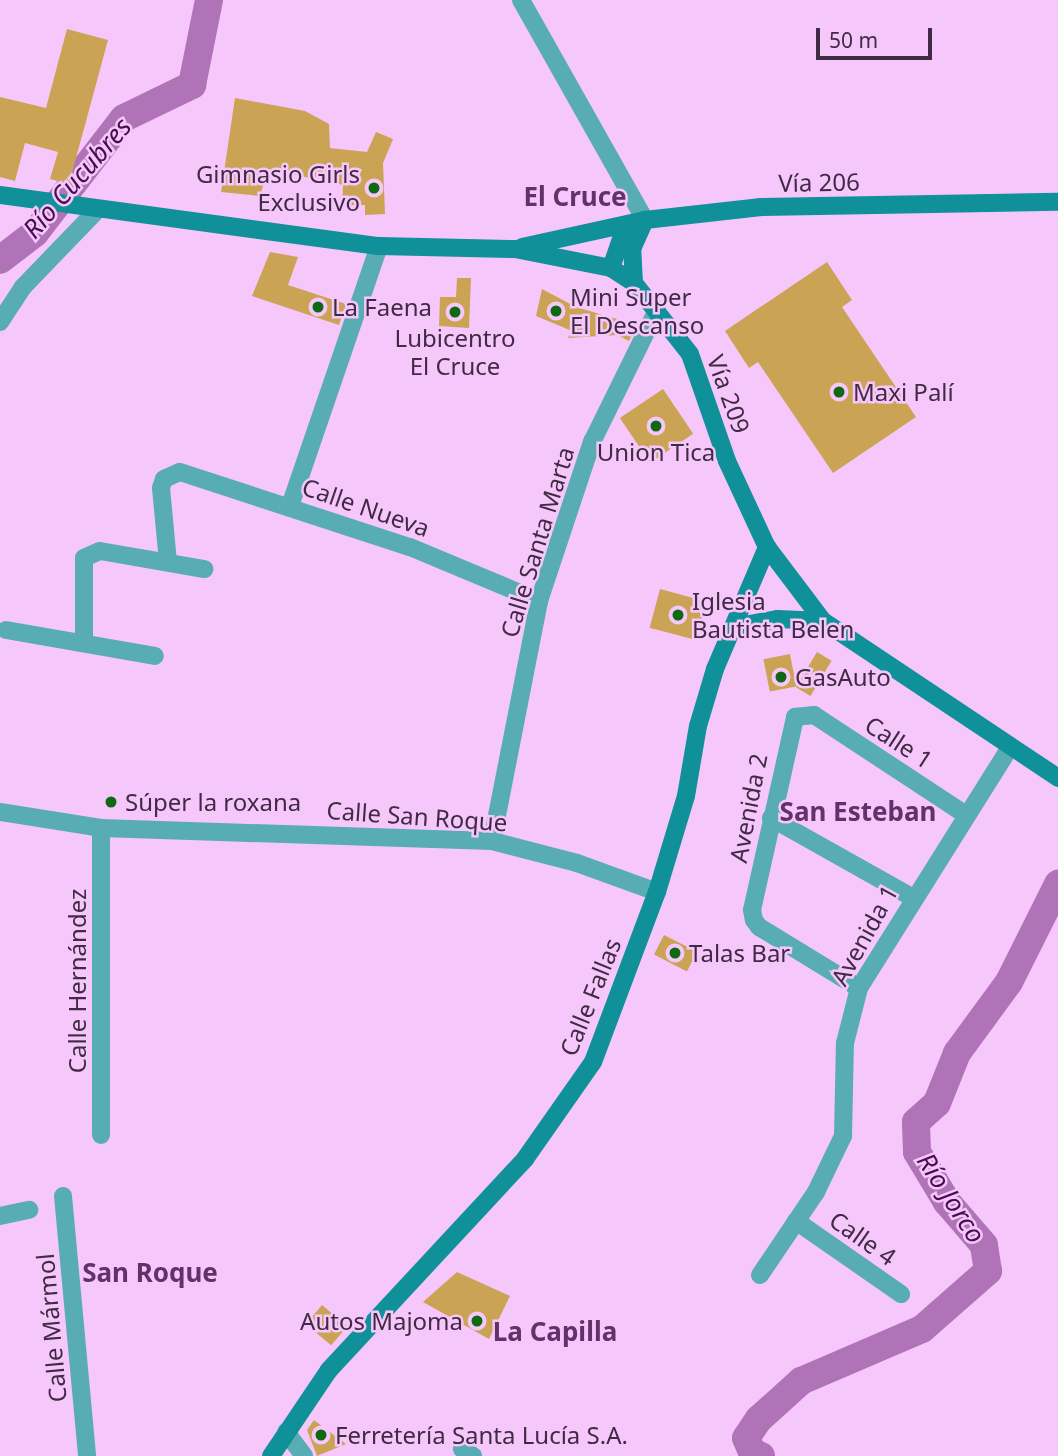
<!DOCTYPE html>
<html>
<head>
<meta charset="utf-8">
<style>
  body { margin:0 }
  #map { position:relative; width:1058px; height:1456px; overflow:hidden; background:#f6c7fb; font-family:"Noto Sans",sans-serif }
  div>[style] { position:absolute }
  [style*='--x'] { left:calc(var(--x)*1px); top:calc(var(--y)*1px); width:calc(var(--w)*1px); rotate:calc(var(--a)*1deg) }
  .river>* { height:28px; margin:-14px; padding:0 14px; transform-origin:14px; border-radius:14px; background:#b173b8 }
  .building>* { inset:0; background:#cba355; transform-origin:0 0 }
  .street>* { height:18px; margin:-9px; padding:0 9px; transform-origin:9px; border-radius:9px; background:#58acb3 }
  .secondary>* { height:18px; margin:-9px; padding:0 9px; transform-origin:9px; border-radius:9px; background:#109099 }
  .dots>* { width:19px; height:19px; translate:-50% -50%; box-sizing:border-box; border:4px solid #f6c7fb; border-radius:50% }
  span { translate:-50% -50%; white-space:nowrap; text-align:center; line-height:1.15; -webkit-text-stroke:5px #f6c7fb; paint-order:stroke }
  .poi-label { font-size:24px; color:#412a43 }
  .right { translate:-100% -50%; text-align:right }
  .left { translate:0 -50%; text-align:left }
  .street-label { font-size:24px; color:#412a43 }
  .water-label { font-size:26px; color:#470d4e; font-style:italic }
  .neighbourhood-label { font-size:26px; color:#633169; font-weight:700 }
  .scale { position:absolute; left:816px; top:28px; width:116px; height:32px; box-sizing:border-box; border:4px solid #412a43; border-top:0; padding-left:9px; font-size:21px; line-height:24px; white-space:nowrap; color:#412a43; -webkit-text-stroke:5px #f6c7fb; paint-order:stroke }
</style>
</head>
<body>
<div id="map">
  <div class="river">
    <i style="--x:0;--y:260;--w:44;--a:-37.6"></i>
    <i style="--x:35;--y:233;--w:145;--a:-52.3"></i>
    <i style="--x:124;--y:118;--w:76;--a:-25.9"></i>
    <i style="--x:192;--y:85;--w:87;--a:-78.7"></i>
    <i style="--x:761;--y:1456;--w:10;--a:-156"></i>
    <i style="--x:752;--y:1452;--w:15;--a:-113"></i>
    <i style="--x:746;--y:1438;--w:23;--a:-56"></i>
    <i style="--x:759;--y:1419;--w:57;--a:-42.1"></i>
    <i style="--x:801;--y:1381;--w:132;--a:-23.3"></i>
    <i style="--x:922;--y:1329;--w:88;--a:-41.3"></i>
    <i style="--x:988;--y:1271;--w:26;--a:-99"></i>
    <i style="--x:984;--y:1245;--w:57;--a:-130.7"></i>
    <i style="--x:947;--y:1202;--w:58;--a:-121"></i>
    <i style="--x:917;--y:1152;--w:30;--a:-92"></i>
    <i style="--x:916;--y:1122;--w:28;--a:-42"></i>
    <i style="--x:937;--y:1103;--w:54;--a:-68.2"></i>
    <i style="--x:957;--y:1053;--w:88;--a:-53.8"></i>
    <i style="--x:1009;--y:982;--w:110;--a:-63.4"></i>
  </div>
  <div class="building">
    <i style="clip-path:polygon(67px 29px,108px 40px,69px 184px,50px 179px,58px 152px,25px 143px,15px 181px,0 177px,0 97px,46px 108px)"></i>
    <i style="clip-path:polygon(235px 98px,305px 111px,329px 124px,330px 148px,367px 152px,376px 132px,393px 139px,383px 163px,385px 214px,365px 215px,365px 205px,342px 205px,343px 185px,268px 169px,260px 196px,221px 192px)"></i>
    <i style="clip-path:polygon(270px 252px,298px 257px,288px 285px,346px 304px,339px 325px,252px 296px)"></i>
    <i style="clip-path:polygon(827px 262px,852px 300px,842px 307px,916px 417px,833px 473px,758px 362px,749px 368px,725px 331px)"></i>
    <i style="clip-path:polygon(457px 278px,471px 278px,469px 328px,439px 326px,440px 297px,456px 297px)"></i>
    <i style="clip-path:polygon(542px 289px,576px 307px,637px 325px,629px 341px,617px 335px,568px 338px,572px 331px,536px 316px)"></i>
    <i style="left:663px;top:389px;width:54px;height:52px;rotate:56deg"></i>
    <i style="left:660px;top:589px;width:48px;height:40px;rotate:15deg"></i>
    <i style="left:817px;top:652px;width:17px;height:41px;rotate:31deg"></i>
    <i style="left:790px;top:654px;width:33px;height:27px;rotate:79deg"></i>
    <i style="left:664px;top:935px;width:37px;height:22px;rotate:27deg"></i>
    <i style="clip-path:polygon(457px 1272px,510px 1296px,489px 1339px,423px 1302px)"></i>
    <i style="left:322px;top:1305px;width:33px;height:25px;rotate:40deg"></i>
    <i style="clip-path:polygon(314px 1420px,346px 1444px,317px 1456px,307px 1430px)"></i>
  </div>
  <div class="street">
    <i style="--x:521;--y:0;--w:253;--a:60.6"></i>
    <i style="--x:0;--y:322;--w:42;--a:-56.7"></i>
    <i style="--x:23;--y:287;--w:107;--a:-46.1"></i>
    <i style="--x:290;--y:506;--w:275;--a:-71.1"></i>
    <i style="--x:168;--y:562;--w:74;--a:-95.4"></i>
    <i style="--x:161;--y:488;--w:9;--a:-72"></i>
    <i style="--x:164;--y:479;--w:17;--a:-24"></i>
    <i style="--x:180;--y:472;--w:242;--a:18.1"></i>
    <i style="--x:410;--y:547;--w:140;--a:22.7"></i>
    <i style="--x:6;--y:630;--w:151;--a:9.9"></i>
    <i style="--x:84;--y:643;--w:85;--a:-90"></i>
    <i style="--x:84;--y:558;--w:17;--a:-24"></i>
    <i style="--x:100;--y:551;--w:106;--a:9.8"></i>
    <i style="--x:0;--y:812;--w:102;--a:9"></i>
    <i style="--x:101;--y:828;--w:391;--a:1.9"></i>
    <i style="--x:492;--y:841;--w:88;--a:14.5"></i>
    <i style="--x:577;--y:863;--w:85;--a:19.9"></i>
    <i style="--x:771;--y:818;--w:162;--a:29.3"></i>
    <i style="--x:492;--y:841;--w:245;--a:-78.9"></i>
    <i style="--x:539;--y:601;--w:168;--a:-71.6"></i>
    <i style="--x:592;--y:442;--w:147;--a:-63.8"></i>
    <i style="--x:859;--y:988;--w:117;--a:-148.6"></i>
    <i style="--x:759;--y:927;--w:9;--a:-126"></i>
    <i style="--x:754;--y:920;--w:10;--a:-101"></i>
    <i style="--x:752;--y:910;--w:198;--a:-77.4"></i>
    <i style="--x:795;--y:717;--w:19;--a:-6"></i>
    <i style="--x:814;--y:715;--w:182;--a:33.3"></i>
    <i style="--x:101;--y:1135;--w:307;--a:-90"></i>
    <i style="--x:63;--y:1196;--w:261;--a:84.7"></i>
    <i style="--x:0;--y:1216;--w:30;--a:-12"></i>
    <i style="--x:796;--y:1221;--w:128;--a:34.8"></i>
    <i style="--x:760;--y:1275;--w:100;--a:-56"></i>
    <i style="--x:816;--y:1192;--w:62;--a:-64.3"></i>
    <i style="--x:843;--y:1136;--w:93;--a:-88.8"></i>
    <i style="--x:845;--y:1043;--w:57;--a:-75.7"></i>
    <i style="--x:859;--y:988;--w:284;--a:-57.9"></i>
    <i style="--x:286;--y:1432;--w:30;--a:53"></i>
    <i style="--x:462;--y:1449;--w:13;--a:32"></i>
  </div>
  <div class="secondary">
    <i style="--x:0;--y:195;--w:382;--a:7.7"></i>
    <i style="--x:379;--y:246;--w:136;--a:1.3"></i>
    <i style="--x:515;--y:249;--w:98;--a:11.2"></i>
    <i style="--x:611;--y:268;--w:27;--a:33"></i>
    <i style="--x:634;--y:283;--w:90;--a:51.7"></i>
    <i style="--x:690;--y:354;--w:113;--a:70.9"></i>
    <i style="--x:727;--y:461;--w:95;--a:65.1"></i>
    <i style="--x:767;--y:547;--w:93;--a:52.9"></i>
    <i style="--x:823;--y:621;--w:283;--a:33.7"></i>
    <i style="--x:522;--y:247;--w:126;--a:-12.4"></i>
    <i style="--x:645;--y:220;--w:117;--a:-6.4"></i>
    <i style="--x:761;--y:207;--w:297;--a:-1"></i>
    <i style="--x:611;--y:268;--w:31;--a:-71"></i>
    <i style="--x:621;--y:239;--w:27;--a:-39"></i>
    <i style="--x:634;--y:283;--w:34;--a:-93"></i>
    <i style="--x:632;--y:249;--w:32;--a:-66"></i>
    <i style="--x:733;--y:627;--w:46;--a:-10.1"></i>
    <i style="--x:778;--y:619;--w:45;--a:2.5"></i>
    <i style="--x:271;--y:1456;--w:104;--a:-56"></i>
    <i style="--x:329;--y:1370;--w:288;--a:-47.1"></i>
    <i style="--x:525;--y:1159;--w:118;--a:-55"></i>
    <i style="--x:593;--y:1062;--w:182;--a:-69.4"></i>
    <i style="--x:657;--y:892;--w:100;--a:-73.2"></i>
    <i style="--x:686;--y:796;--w:71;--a:-80.3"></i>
    <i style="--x:698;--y:726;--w:59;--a:-73.4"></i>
    <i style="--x:715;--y:669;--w:133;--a:-66.9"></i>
  </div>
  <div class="dots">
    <i style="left:374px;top:188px;background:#0e6912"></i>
    <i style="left:318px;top:307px;background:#0e6912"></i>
    <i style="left:556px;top:311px;background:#0e6912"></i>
    <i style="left:455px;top:312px;background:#0e6912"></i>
    <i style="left:839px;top:392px;background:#0e6912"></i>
    <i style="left:656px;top:426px;background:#0e6912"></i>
    <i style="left:678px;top:615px;background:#0e6912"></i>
    <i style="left:781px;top:677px;background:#0e6912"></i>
    <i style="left:111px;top:802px;background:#0e6912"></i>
    <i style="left:675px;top:953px;background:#0e6912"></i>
    <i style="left:477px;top:1321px;background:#0e6912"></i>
    <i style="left:321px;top:1435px;background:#0e6912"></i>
  </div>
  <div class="poi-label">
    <span class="right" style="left:360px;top:188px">Gimnasio Girls<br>Exclusivo</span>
    <span class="left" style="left:570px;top:311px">Mini Super<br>El Descanso</span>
    <span class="left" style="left:332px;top:307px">La Faena</span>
    <span style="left:455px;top:352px">Lubicentro<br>El Cruce</span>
    <span class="left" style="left:853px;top:392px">Maxi Palí</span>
    <span style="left:656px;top:452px">Union Tica</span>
    <span class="left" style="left:692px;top:615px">Iglesia<br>Bautista Belen</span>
    <span class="left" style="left:795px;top:677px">GasAuto</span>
    <span class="left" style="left:125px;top:802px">Súper la roxana</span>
    <span class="left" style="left:689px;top:953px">Talas Bar</span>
    <span class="right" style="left:463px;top:1321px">Autos Majoma</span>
    <span class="left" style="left:335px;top:1435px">Ferretería Santa Lucía S.A.</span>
  </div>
  <div class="street-label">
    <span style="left:819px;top:182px;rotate:-1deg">Vía 206</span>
    <span style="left:729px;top:394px;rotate:70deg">Vía 209</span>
    <span style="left:366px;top:507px;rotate:19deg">Calle Nueva</span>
    <span style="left:537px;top:542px;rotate:-73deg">Calle Santa Marta</span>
    <span style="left:899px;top:742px;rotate:33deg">Calle 1</span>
    <span style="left:748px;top:808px;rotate:-79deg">Avenida 2</span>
    <span style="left:417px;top:816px;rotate:4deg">Calle San Roque</span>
    <span style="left:864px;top:935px;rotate:-61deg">Avenida 1</span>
    <span style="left:77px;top:981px;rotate:-90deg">Calle Hernández</span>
    <span style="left:590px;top:997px;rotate:-68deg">Calle Fallas</span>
    <span style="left:863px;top:1238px;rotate:35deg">Calle 4</span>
    <span style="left:51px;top:1328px;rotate:-95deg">Calle Mármol</span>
  </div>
  <div class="water-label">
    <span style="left:77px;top:178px;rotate:-49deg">Río Cucubres</span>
    <span style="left:951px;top:1198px;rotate:57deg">Río Jorco</span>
  </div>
  <div class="neighbourhood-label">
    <span style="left:575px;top:197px">El Cruce</span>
    <span style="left:858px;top:812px">San Esteban</span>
    <span style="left:150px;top:1273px">San Roque</span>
    <span style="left:555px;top:1332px">La Capilla</span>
  </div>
  <div class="scale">50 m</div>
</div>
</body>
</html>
